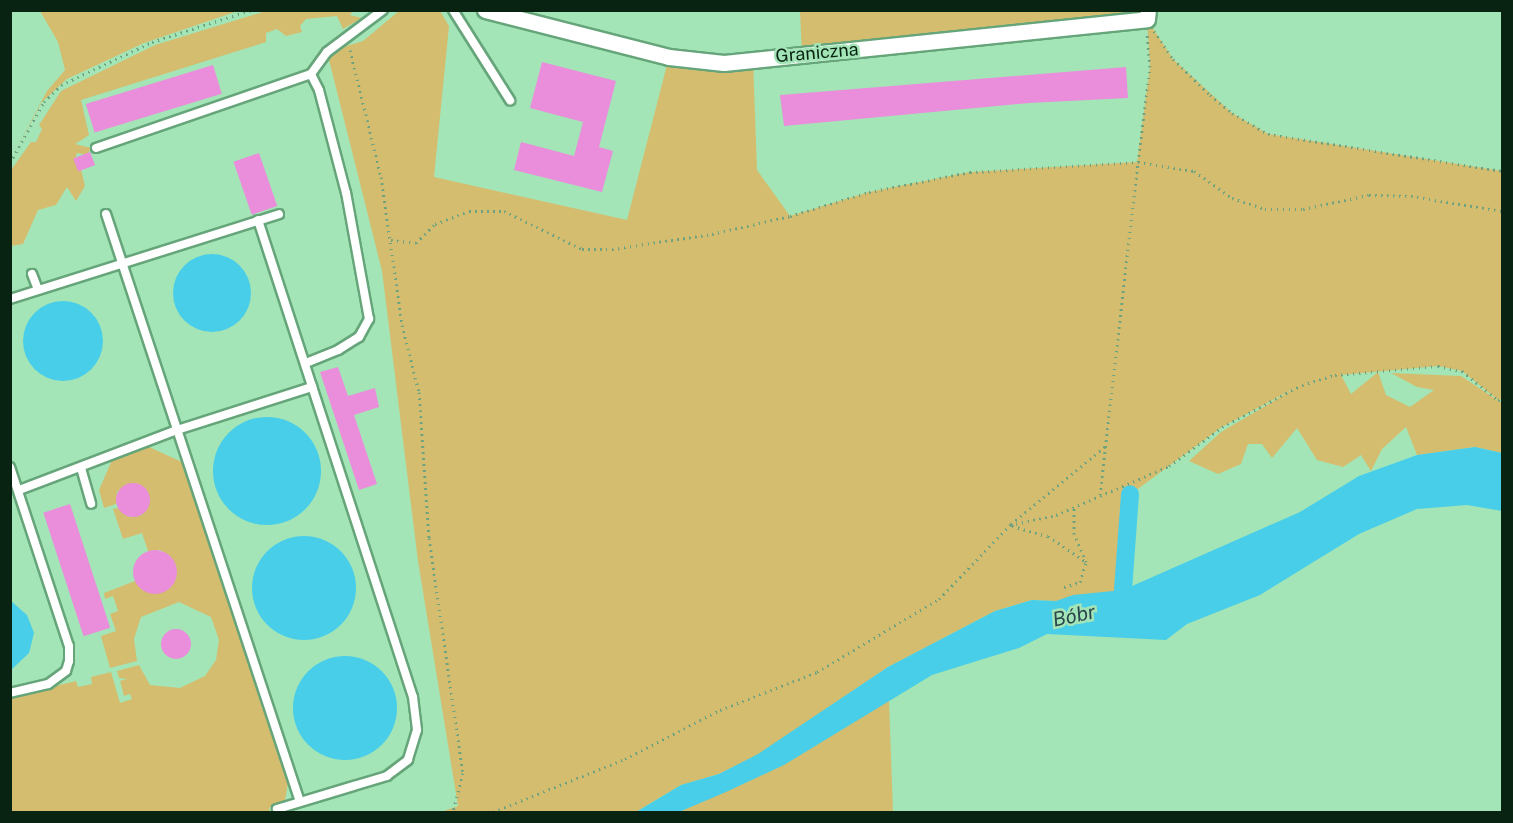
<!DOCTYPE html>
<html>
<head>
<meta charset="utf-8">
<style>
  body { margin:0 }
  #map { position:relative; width:1513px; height:823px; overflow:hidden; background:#a4e5b7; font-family:"Public Sans",sans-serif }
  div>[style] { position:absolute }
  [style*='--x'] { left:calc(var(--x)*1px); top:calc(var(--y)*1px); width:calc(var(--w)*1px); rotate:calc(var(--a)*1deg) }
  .green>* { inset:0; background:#d4bd6e }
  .water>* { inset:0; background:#48cee8 }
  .round { border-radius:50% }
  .canal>* { height:18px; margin:-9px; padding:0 9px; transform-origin:9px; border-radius:9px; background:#48cee8 }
  .building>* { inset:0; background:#ea8ddb; transform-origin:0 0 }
  .path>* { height:3px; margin-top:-1.5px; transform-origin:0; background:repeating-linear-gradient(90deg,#6fa37f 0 1.5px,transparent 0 6px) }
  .roads { filter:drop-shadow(2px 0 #66a57a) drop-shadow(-2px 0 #66a57a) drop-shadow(0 2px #66a57a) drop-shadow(0 -2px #66a57a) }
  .lane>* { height:8px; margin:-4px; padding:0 4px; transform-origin:4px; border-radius:4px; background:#fff }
  .street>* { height:15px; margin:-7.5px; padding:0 7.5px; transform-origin:7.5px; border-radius:7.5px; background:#fff }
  span { translate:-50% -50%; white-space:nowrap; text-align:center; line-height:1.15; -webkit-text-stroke:5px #a4e5b7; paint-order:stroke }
  .street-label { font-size:18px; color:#092313 }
  .water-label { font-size:20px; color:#2a464d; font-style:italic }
  .frame { position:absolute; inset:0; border:12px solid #092313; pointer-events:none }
</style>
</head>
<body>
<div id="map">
  <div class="green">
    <i style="clip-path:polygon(40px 11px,238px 11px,144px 43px,67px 79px,42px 102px,11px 159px,47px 91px,65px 70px,58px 42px)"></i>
    <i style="clip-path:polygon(266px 11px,353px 11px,350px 15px,362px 18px,343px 29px,337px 16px,306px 19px,300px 26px,302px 32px,286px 36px,277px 29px,266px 33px,266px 42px,81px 100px,89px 135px,75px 144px,91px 148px,87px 155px,77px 153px,75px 160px,80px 165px,85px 186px,76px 201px,67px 187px,56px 205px,38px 210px,23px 244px,11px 246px,11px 170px,31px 142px,36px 142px,42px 129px,39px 125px,61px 91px,155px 45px)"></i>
    <i style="clip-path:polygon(399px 11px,440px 11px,449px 26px,434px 177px,627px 220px,669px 57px,753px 59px,757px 170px,790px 216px,869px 192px,970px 172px,1137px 162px,1150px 67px,1147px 20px,802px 54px,800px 11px,1148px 11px,1147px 19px,1173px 59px,1232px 113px,1268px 134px,1502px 171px,1502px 399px,1498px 400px,1462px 371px,1438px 366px,1341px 375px,1351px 394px,1378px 372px,1386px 395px,1410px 407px,1434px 390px,1417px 387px,1391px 373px,1461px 376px,1502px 403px,1502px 453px,1475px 447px,1417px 455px,1406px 427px,1382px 449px,1371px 471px,1361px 455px,1343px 467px,1317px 460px,1297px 428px,1272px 458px,1262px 444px,1248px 444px,1241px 464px,1218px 474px,1189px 461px,1221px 432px,1299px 386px,1222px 427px,1131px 494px,1123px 590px,1056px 601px,1032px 600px,995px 611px,888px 667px,758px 755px,719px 774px,681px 785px,636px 812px,441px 812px,458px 806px,418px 561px,382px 271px,327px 52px,363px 41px)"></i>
    <i style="clip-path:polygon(149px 447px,182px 462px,288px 783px,285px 800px,269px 808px,270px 812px,11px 812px,11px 697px,76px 681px,78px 687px,92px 684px,91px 677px,111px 672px,120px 703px,132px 699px,130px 694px,124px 696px,120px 681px,127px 679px,119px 678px,117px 671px,139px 665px,150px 685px,180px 688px,205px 676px,216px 660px,219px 640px,211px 617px,179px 602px,141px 617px,134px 639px,137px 661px,110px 668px,101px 636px,116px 631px,110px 614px,118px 611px,113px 596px,105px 599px,104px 593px,135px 581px,145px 591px,161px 593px,171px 587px,176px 577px,170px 556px,160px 550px,148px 551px,142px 533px,123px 539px,113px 509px,117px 508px,129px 517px,142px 515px,150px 500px,144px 487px,127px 484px,117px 492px,116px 504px,104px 508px,99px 490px,112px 460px)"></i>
    <i style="clip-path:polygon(889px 700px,893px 812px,679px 812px,821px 742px)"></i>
  </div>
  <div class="water">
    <i class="round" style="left:173px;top:254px;width:78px;height:78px"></i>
    <i class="round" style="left:23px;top:301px;width:80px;height:80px"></i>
    <i class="round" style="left:213px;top:417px;width:108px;height:108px"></i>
    <i style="clip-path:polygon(1475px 447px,1502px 453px,1502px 511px,1467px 505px,1417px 509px,1359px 534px,1260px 595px,1187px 624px,1166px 640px,1047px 634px,1019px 648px,932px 675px,784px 765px,726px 792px,679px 812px,636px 812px,681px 785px,719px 774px,758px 754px,888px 667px,995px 611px,1032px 600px,1056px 601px,1073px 595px,1123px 590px,1300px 512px,1359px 476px,1417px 455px)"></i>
    <i class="round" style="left:252px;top:536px;width:104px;height:104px"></i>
    <i style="clip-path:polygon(11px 601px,27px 615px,34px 633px,29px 653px,11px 670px)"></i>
    <i class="round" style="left:293px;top:656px;width:104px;height:104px"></i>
  </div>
  <div class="canal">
    <i style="--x:1123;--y:590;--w:96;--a:-85.8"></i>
  </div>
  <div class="building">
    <i style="clip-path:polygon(542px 62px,616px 81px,599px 147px,613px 151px,602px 192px,514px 170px,521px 142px,574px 156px,583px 122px,530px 108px)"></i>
    <i style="left:213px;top:65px;width:30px;height:133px;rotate:73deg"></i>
    <i style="clip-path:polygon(1126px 67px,1128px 98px,1029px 103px,784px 126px,780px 95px)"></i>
    <i style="left:90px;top:152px;width:14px;height:18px;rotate:69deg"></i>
    <i style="left:259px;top:153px;width:56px;height:27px;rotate:71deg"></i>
    <i style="clip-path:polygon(338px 367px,348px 396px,375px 388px,379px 407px,354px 415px,377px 484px,359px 490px,320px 372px)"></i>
    <i class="round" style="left:116px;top:483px;width:34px;height:34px"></i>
    <i style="left:70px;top:504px;width:130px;height:28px;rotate:72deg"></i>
    <i class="round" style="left:133px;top:550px;width:44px;height:44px"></i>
    <i class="round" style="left:161px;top:629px;width:30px;height:30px"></i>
  </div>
  <div class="path">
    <i style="--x:1154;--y:31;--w:34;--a:56"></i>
    <i style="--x:1173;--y:59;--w:52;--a:44.2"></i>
    <i style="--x:1210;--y:95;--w:28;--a:39"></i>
    <i style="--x:1232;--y:113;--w:42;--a:30.3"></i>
    <i style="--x:1268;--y:134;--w:237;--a:9"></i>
    <i style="--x:350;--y:50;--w:131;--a:76.3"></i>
    <i style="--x:381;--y:177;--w:149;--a:81.9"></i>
    <i style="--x:402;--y:325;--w:69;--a:75.8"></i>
    <i style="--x:419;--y:392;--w:146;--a:86.1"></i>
    <i style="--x:429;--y:538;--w:237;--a:81.8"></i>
    <i style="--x:463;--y:773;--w:40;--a:104.4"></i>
    <i style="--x:10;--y:163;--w:70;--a:-60.9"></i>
    <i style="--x:44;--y:102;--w:24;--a:-45"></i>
    <i style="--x:61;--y:85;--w:101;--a:-25.3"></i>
    <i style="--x:152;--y:42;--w:104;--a:-17.9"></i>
    <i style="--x:391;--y:240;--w:25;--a:7"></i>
    <i style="--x:416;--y:243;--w:27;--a:-45"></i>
    <i style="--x:435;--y:224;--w:36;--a:-21"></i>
    <i style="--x:469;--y:211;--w:35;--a:0"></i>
    <i style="--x:504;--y:211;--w:87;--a:26"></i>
    <i style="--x:582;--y:249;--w:30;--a:0"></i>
    <i style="--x:612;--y:249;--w:101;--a:-8.5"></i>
    <i style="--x:712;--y:234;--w:80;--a:-13"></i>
    <i style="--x:790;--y:216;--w:83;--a:-16.9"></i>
    <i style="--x:869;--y:192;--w:103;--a:-11.2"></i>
    <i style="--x:970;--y:172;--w:168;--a:-3.4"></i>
    <i style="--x:1138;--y:162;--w:96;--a:-82.8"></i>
    <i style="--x:1150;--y:67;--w:34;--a:-95"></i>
    <i style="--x:1100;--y:495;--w:335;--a:-83.5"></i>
    <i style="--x:1138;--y:162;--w:57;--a:9.1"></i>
    <i style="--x:1194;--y:171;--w:47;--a:35.4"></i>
    <i style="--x:1232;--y:198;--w:35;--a:18"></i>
    <i style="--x:1265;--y:209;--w:38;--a:0"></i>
    <i style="--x:1303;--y:209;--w:67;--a:-12"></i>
    <i style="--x:1369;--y:195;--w:42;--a:1.4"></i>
    <i style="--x:1411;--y:196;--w:92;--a:9.4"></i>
    <i style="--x:1011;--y:524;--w:126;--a:-39.5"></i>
    <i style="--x:1012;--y:526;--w:37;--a:16"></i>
    <i style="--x:1048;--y:536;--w:46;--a:34.4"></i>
    <i style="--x:1064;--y:587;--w:17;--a:-17"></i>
    <i style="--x:1080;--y:582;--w:21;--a:-73"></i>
    <i style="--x:1086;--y:562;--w:30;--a:-113"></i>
    <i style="--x:1074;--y:534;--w:27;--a:-90"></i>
    <i style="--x:493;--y:812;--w:142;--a:-21.9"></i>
    <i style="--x:625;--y:759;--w:107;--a:-27.3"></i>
    <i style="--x:720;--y:710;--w:104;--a:-21.4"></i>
    <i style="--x:817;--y:672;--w:142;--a:-30.9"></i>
    <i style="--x:939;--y:599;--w:103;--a:-46.2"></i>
    <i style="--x:1010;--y:525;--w:47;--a:-12.3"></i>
    <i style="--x:1056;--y:515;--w:123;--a:-23.4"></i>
    <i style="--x:1169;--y:466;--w:66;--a:-36.3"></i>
    <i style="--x:1222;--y:427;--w:90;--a:-27.7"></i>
    <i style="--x:1302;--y:385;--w:34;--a:-17"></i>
    <i style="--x:1335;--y:375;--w:103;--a:-5"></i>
    <i style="--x:1438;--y:366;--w:25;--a:12"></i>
    <i style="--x:1462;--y:371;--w:46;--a:38.9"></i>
    <i style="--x:1498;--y:400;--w:4;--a:-14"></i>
  </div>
  <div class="roads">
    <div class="lane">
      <i style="--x:453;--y:10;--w:107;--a:57.7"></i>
      <i style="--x:96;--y:148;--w:227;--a:-19"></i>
      <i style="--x:311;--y:74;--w:27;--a:-54"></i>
      <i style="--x:327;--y:52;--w:70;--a:-36.9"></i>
      <i style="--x:106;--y:214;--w:619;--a:71.74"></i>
      <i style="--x:258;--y:220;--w:502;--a:72"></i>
      <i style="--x:413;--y:697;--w:33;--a:83"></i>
      <i style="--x:417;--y:730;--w:31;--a:107"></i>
      <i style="--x:408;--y:760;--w:26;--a:143"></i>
      <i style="--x:387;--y:776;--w:115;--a:163.3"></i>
      <i style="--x:32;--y:274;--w:17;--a:69"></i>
      <i style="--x:10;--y:299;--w:282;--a:-17.5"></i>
      <i style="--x:306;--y:363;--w:35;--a:-22"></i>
      <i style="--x:338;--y:350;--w:25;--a:-32"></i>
      <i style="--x:359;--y:337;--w:21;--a:-61"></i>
      <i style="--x:369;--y:319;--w:128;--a:-100.3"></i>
      <i style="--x:346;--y:193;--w:106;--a:-104.7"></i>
      <i style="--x:319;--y:90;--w:18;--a:-117"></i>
      <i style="--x:10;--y:467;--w:188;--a:71.8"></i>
      <i style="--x:69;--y:646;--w:15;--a:90"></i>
      <i style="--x:69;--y:661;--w:10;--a:107"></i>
      <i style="--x:66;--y:671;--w:22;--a:144"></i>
      <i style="--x:48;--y:684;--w:39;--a:167"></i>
      <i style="--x:81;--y:468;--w:37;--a:74"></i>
      <i style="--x:19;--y:490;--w:169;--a:-20.8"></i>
      <i style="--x:177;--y:430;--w:142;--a:-17.7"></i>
    </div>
    <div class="street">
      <i style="--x:485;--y:10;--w:190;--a:14.3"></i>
      <i style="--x:669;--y:57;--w:55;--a:6.2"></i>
      <i style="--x:724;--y:63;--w:425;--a:-5.9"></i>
      <i style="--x:1147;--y:19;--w:9;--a:-84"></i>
    </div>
  </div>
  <div class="street-label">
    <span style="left:817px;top:53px;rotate:-5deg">Graniczna</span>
  </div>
  <div class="water-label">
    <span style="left:1074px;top:616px;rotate:-12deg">Bóbr</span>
  </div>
  <div class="frame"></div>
</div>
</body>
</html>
